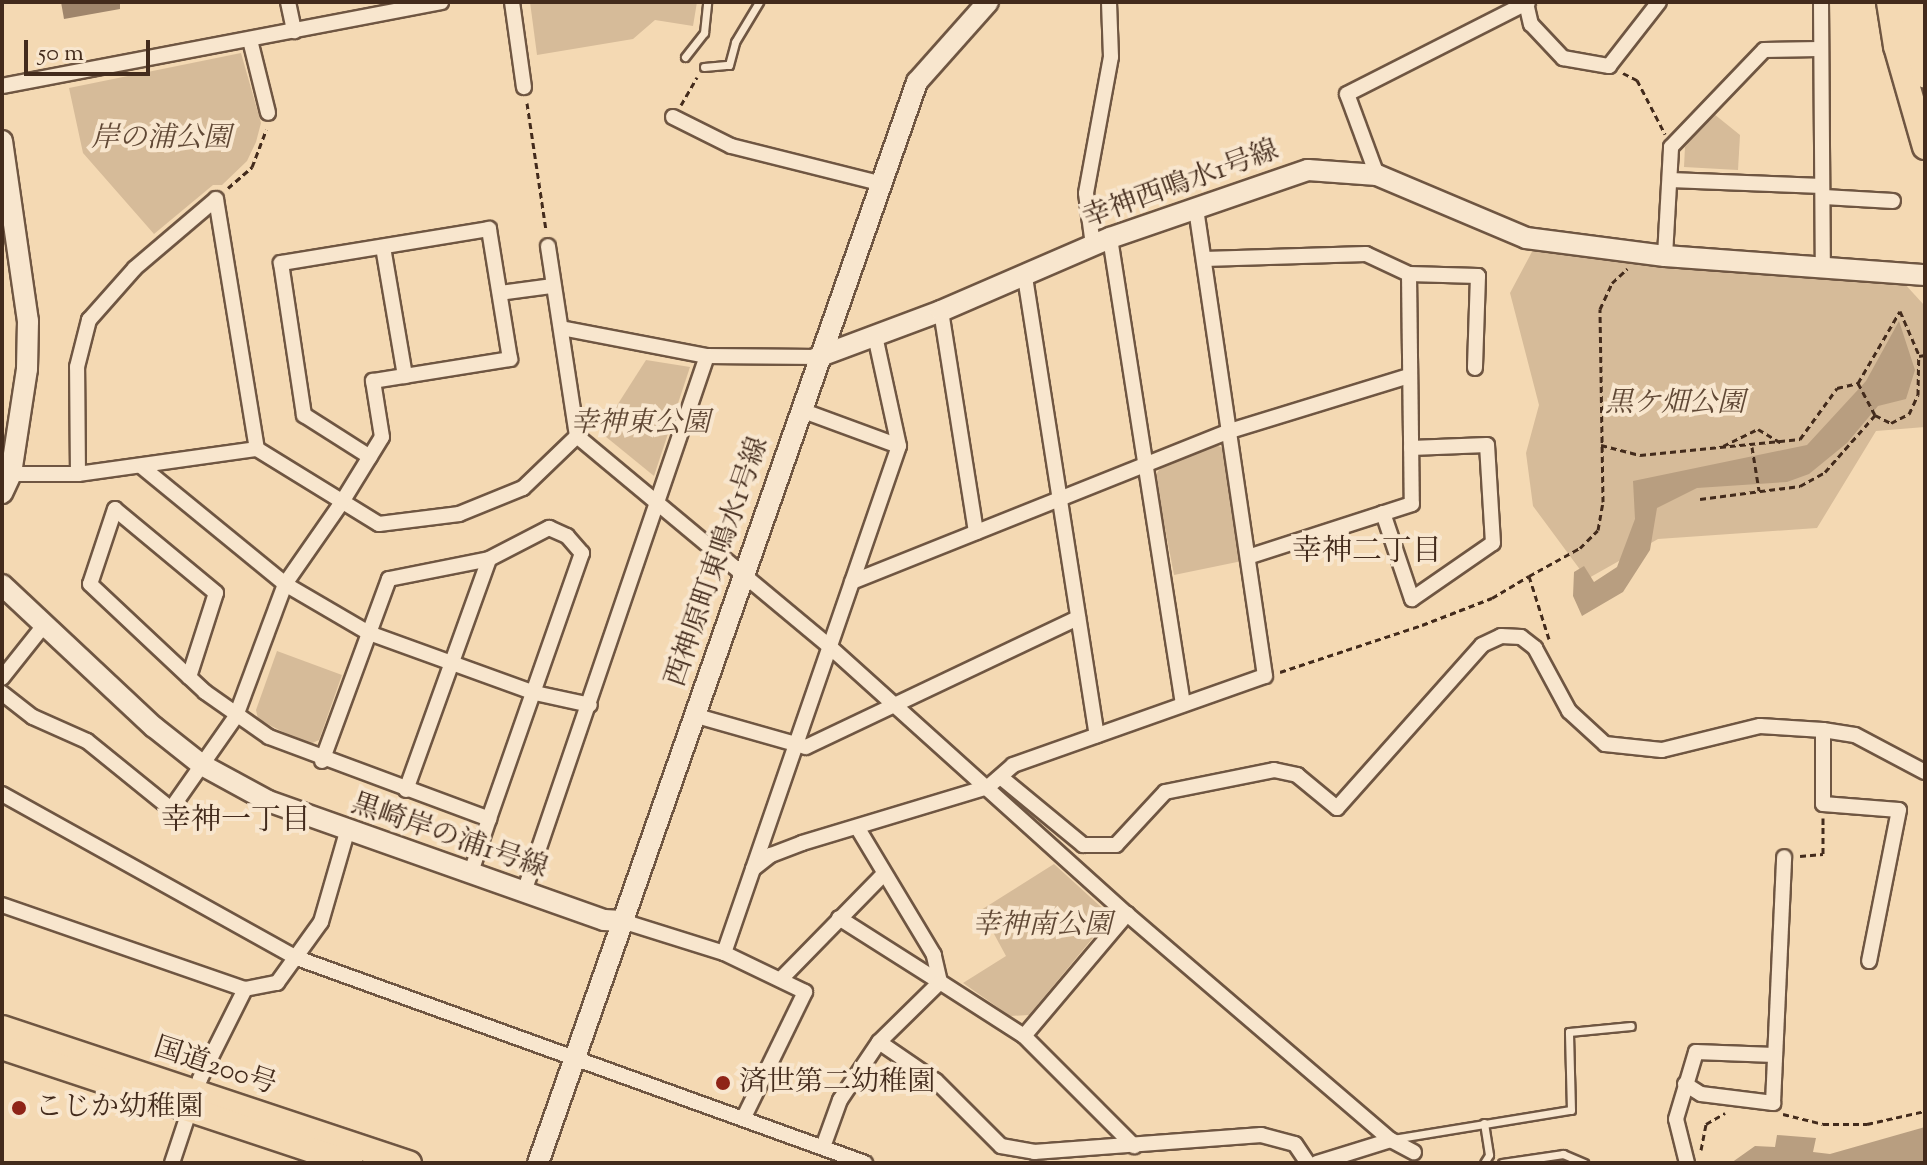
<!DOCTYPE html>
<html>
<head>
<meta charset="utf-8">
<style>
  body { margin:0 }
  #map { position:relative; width:1927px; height:1165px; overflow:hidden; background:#f4d9b3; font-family:"Sorts Mill Goudy","Noto Serif JP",serif }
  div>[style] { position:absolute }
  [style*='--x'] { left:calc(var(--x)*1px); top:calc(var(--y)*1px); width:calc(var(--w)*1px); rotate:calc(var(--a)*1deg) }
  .green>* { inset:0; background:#d6bb99 }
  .water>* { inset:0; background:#b89e80 }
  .building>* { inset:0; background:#9f856b }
  .path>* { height:3px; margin-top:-1.5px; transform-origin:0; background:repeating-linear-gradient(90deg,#432b1c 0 6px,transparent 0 10px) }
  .roads { filter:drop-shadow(2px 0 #6f5642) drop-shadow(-2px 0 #6f5642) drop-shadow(0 2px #6f5642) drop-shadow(0 -2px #6f5642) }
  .lane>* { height:7px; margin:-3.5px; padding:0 3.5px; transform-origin:3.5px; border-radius:3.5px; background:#f8e6ce }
  .street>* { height:14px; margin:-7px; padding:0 7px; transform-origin:7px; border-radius:7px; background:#f8e6ce }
  .secondary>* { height:20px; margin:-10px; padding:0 10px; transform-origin:10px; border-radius:10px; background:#f8e6ce }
  .highway>* { height:24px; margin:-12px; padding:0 12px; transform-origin:12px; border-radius:12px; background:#f4d9b3 }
  .dots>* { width:22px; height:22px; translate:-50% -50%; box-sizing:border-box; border:4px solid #f8e6ce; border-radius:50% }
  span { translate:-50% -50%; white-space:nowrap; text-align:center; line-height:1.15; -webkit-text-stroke:8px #f8e6ce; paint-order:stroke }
  .park-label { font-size:28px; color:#604835; font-style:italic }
  .street-label { font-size:28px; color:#432b1c }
  .poi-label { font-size:28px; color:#432b1c }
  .left { translate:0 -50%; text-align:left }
  .neighbourhood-label { font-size:30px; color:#432b1c }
  .frame { position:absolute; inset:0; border:4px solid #432b1c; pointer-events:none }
  .scale { position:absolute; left:24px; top:40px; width:126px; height:36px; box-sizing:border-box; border:4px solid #432b1c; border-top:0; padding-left:10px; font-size:24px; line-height:28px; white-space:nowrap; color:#432b1c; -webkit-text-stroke:6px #f8e6ce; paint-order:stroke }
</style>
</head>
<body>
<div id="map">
  <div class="green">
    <i style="clip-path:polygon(530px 2px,697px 2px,693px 26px,655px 20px,633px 39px,537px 55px)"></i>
    <i style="clip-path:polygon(241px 53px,261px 123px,256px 142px,247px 161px,222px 185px,213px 185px,154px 234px,83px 153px,69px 88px)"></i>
    <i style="clip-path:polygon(1714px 114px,1740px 135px,1738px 170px,1684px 167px,1685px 147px)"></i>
    <i style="clip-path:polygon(1534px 248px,1673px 269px,1903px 282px,1924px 305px,1925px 427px,1876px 431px,1817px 528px,1658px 539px,1587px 579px,1533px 506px,1526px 453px,1539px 405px,1510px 293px)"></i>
    <i style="clip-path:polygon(646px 360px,690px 367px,654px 476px,600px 432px)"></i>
    <i style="clip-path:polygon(1216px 445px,1223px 448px,1242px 561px,1174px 575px,1155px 476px,1161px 467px)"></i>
    <i style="clip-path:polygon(277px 651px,342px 675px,319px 740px,308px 745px,258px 719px,256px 710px)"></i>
    <i style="clip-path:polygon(1054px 864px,1111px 916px,1029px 1015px,1010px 1016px,963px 983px,1006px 956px,981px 910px)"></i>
  </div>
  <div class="water">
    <i style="clip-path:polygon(1899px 321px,1915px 370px,1906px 399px,1878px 406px,1847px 443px,1809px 474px,1787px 482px,1697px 488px,1657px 508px,1650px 550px,1623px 592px,1582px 616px,1573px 596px,1574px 572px,1584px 566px,1594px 582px,1617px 567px,1635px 519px,1633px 481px,1807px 445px,1866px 381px)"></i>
    <i style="clip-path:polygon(1925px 1127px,1925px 1163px,1731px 1163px,1755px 1146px,1775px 1147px,1777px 1135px,1816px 1138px,1813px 1152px,1830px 1154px)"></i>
  </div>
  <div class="building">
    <i style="clip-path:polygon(61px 2px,120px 2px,120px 9px,64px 19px)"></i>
  </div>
  <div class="path">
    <i style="--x:1623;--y:73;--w:16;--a:27"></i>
    <i style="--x:1637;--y:80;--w:61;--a:62.6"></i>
    <i style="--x:527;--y:103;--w:128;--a:81.5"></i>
    <i style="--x:681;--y:105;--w:32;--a:-60"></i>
    <i style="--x:228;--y:188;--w:32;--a:-41"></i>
    <i style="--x:252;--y:167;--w:40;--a:-69"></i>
    <i style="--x:1900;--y:311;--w:48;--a:66.6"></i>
    <i style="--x:1858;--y:383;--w:36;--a:62"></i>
    <i style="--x:1875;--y:415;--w:18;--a:27"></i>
    <i style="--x:1891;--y:423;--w:20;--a:-27"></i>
    <i style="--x:1909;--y:414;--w:21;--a:-65"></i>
    <i style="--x:1918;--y:395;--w:39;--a:-89"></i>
    <i style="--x:1919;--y:356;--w:6;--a:-9"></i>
    <i style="--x:1601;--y:445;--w:40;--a:14.4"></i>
    <i style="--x:1640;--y:455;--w:161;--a:-5.7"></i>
    <i style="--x:1800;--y:439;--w:63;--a:-54"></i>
    <i style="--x:1837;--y:388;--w:22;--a:-13"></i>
    <i style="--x:1858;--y:383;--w:83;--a:-59.7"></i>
    <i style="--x:1723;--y:446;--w:39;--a:-26"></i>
    <i style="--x:1758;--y:429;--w:29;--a:31"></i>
    <i style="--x:1752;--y:447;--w:44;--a:80.8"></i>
    <i style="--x:1700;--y:499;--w:101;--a:-7.4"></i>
    <i style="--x:1800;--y:486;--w:29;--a:-29"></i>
    <i style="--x:1825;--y:472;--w:76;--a:-48.7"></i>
    <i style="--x:1549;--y:639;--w:66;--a:-107.6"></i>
    <i style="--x:1529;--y:576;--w:58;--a:-28.8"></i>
    <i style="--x:1580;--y:548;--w:25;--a:-45"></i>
    <i style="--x:1598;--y:530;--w:28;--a:-80"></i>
    <i style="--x:1603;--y:502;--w:193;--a:-90.9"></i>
    <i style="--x:1600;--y:309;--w:29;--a:-65"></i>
    <i style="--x:1612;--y:283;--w:21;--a:-43"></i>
    <i style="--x:1280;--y:672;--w:150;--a:-18.3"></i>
    <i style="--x:1422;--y:625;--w:75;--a:-21.1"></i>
    <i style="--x:1492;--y:598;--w:43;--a:-30.7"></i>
    <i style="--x:1800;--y:856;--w:23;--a:-5"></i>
    <i style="--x:1823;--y:854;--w:36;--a:-90"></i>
    <i style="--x:1783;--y:1114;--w:41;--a:14"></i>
    <i style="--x:1823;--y:1124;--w:44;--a:0"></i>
    <i style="--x:1867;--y:1124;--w:59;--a:-12.6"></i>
    <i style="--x:1701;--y:1150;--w:26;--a:-79"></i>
    <i style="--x:1706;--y:1124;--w:22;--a:-30"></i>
  </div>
  <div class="roads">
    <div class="lane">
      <i style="--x:685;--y:57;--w:31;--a:-52"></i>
      <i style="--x:704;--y:33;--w:31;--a:-84"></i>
      <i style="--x:704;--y:67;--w:25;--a:-5"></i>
      <i style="--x:729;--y:65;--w:24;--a:-75"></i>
      <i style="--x:735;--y:42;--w:47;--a:-59"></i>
      <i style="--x:1484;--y:1123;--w:32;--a:81"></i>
      <i style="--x:1489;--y:1155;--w:9;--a:122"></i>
      <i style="--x:1393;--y:1139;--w:180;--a:-9.3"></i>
      <i style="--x:1571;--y:1110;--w:78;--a:-91.5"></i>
      <i style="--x:1569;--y:1032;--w:62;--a:-5.5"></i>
      <i style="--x:1502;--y:1163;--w:62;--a:-8.4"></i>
      <i style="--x:1563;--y:1154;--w:23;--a:23"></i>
    </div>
    <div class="street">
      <i style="--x:288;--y:2;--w:30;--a:78"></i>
      <i style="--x:512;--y:2;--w:86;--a:82"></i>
      <i style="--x:1821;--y:2;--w:266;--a:89.6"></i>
      <i style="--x:1526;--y:3;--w:22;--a:77"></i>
      <i style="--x:1531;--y:24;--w:47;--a:46.7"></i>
      <i style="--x:1563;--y:58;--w:47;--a:9.9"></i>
      <i style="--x:1609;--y:66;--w:81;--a:-52"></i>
      <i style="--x:250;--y:40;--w:75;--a:76.1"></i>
      <i style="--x:2;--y:86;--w:447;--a:-10.8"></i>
      <i style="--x:673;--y:117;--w:65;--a:26.6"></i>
      <i style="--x:731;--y:146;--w:157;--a:14"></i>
      <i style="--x:1377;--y:175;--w:86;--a:-110.3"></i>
      <i style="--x:1347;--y:94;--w:203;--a:-26.9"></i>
      <i style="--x:1670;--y:180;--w:152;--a:2.3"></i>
      <i style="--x:1824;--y:197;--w:69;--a:3.3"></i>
      <i style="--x:216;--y:199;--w:253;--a:80.7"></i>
      <i style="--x:1110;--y:238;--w:472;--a:81.1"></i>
      <i style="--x:1093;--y:245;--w:52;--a:-97.7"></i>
      <i style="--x:1086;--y:193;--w:138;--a:-79.6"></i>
      <i style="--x:1111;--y:57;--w:55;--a:-92.1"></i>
      <i style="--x:383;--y:247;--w:131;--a:80.3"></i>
      <i style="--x:1665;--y:256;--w:109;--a:-86.8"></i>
      <i style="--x:1671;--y:147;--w:134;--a:-46.2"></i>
      <i style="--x:1764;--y:50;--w:55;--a:-1"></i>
      <i style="--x:1204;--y:259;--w:162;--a:-1.8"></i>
      <i style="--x:1366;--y:254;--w:47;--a:24.9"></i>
      <i style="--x:1409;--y:274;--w:230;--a:89.3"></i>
      <i style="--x:1412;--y:504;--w:169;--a:162.1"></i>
      <i style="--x:1409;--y:274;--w:69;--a:1.7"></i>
      <i style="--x:1478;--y:276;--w:92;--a:91.9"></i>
      <i style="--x:1025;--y:277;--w:464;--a:81.1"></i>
      <i style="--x:500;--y:293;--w:52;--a:-7.7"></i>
      <i style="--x:941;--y:311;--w:224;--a:81"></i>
      <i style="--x:561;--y:328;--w:149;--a:10.9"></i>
      <i style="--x:707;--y:356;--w:111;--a:0.5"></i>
      <i style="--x:801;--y:410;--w:104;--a:20.2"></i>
      <i style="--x:577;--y:436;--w:329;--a:39.8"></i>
      <i style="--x:830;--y:647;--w:399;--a:42"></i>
      <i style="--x:1127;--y:914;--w:348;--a:40.6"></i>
      <i style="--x:1391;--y:1140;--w:26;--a:28"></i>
      <i style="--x:141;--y:466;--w:186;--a:39.3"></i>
      <i style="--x:285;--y:584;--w:97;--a:30.3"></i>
      <i style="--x:369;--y:633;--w:177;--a:19.9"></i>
      <i style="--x:535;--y:693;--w:56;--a:12.3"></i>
      <i style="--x:11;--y:474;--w:67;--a:0"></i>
      <i style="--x:78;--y:474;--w:181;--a:-8"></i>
      <i style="--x:257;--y:449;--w:143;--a:31.6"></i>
      <i style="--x:379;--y:524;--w:81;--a:-7.1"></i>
      <i style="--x:459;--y:514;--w:69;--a:-22.1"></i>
      <i style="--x:523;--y:488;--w:75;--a:-43.9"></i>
      <i style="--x:577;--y:436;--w:192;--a:-98.7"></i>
      <i style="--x:78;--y:474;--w:107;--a:-90.5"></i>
      <i style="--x:77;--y:367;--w:49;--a:-75.7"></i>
      <i style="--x:89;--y:320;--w:69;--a:-48.5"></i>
      <i style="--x:135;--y:268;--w:106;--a:-40.4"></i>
      <i style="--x:1383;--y:513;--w:91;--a:71.4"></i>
      <i style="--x:1412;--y:599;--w:98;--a:-34.7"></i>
      <i style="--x:1493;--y:543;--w:98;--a:-93.5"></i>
      <i style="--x:1487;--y:445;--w:76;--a:177.7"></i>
      <i style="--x:852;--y:582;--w:407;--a:-21.8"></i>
      <i style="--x:1230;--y:431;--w:187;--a:-17.1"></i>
      <i style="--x:189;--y:677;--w:88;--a:-72.2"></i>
      <i style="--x:216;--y:593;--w:131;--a:-140.3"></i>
      <i style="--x:115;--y:509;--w:79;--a:108.4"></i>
      <i style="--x:90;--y:584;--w:136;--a:43.2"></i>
      <i style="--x:189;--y:677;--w:22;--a:43"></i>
      <i style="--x:205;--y:692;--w:78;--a:35.1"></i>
      <i style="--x:269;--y:737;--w:235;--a:20.4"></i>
      <i style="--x:489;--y:819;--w:59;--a:108.7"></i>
      <i style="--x:2;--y:678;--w:69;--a:-51.5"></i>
      <i style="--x:2;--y:693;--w:39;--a:38"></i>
      <i style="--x:33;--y:717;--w:59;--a:24"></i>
      <i style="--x:87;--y:741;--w:108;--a:39"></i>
      <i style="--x:171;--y:809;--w:113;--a:-55"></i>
      <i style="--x:236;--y:716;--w:141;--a:-69.6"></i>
      <i style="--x:285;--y:584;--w:100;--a:-55.2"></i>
      <i style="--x:342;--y:502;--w:76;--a:-58.4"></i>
      <i style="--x:382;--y:437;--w:57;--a:-99.1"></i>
      <i style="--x:373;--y:381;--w:139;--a:-9.1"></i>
      <i style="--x:510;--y:359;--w:132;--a:-99.2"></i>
      <i style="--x:489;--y:229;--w:211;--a:170.7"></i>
      <i style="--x:281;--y:263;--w:154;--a:81.4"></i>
      <i style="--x:304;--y:415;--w:78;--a:32.5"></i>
      <i style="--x:693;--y:715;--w:117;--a:15.8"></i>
      <i style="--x:806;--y:747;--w:301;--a:-25.4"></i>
      <i style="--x:1823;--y:730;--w:74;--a:90"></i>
      <i style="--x:1823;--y:804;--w:76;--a:4.5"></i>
      <i style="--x:1899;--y:810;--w:154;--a:101.2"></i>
      <i style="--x:322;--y:761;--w:194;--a:-69.8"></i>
      <i style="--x:389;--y:579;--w:102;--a:-11.3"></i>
      <i style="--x:1003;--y:779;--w:104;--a:39.5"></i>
      <i style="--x:1083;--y:845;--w:33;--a:0"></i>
      <i style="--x:1116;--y:845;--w:72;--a:-47.2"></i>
      <i style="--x:1165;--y:792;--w:111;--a:-11.4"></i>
      <i style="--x:1274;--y:770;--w:24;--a:12"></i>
      <i style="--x:1297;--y:775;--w:52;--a:39.5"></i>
      <i style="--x:1337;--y:808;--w:218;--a:-48.3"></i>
      <i style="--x:1482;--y:645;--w:21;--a:-25"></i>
      <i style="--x:1501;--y:636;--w:20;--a:3"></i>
      <i style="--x:1521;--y:637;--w:18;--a:38"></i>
      <i style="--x:1535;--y:648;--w:72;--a:61.6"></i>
      <i style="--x:1569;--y:711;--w:49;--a:42.5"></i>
      <i style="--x:1605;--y:744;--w:57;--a:6"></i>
      <i style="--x:1662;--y:750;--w:101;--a:-13.8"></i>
      <i style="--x:1760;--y:726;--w:63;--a:3.6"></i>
      <i style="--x:1823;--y:730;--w:32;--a:9"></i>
      <i style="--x:1855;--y:735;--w:79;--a:27.9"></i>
      <i style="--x:406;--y:790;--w:245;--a:-70.2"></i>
      <i style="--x:489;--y:559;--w:68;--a:-27.3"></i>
      <i style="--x:549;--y:528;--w:20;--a:24"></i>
      <i style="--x:567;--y:536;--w:23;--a:49"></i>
      <i style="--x:582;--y:553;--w:282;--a:109.3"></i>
      <i style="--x:2;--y:794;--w:338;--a:29.1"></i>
      <i style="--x:297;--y:958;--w:604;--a:19.85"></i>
      <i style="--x:753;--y:869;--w:23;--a:-38"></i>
      <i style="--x:771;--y:855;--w:33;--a:-21"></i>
      <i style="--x:802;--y:843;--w:194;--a:-16.8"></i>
      <i style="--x:988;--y:787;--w:33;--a:-41"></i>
      <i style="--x:1013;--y:765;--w:267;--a:-19.5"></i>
      <i style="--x:1265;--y:676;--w:472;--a:-98.4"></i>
      <i style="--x:524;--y:892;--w:566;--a:-71.15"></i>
      <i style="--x:2;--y:905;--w:257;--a:19.1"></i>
      <i style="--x:245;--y:989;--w:33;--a:-11"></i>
      <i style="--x:277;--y:983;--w:75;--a:-54.2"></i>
      <i style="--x:321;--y:922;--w:94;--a:-73.9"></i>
      <i style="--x:839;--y:918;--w:120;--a:32.4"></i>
      <i style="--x:940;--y:982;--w:28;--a:-103"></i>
      <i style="--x:934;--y:955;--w:149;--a:-121"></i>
      <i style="--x:622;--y:921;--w:107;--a:17.4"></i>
      <i style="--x:724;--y:953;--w:90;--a:25.7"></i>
      <i style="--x:805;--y:992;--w:139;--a:116"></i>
      <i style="--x:724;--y:953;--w:536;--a:-70.96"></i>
      <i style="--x:899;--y:446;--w:113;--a:-102.3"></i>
      <i style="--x:781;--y:979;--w:146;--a:-45.6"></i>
      <i style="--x:1024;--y:1036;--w:160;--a:-49.8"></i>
      <i style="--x:879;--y:1042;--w:69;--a:34.4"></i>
      <i style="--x:936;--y:1081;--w:92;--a:45"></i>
      <i style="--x:1001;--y:1146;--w:34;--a:10"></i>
      <i style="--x:1034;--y:1152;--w:228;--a:-4.3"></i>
      <i style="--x:1261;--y:1135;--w:35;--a:15"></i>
      <i style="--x:1295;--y:1144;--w:23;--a:56"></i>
      <i style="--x:1685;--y:1084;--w:19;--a:32"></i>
      <i style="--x:1701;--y:1094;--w:73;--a:7.1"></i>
      <i style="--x:1773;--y:1103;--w:246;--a:-87.4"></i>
      <i style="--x:823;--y:1147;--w:50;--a:-70.1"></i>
      <i style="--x:840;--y:1100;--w:70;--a:-56.1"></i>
      <i style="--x:879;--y:1042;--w:86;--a:-44.5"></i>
      <i style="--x:940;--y:982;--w:100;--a:32.7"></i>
      <i style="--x:1024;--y:1036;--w:156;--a:45"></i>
      <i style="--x:172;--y:1163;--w:89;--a:-71.6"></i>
      <i style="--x:200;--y:1079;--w:101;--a:-63.4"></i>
      <i style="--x:1317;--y:1163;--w:77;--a:-17.3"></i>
      <i style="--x:1687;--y:1163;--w:45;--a:-104"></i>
      <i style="--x:1676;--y:1119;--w:70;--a:-73.4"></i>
      <i style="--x:1696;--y:1052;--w:78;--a:2.2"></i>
    </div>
    <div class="secondary">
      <i style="--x:2;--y:141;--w:182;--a:81.8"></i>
      <i style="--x:28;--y:321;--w:48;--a:91.2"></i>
      <i style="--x:27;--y:369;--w:106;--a:98.7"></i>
      <i style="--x:11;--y:474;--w:21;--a:115"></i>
      <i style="--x:818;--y:357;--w:131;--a:-20.5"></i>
      <i style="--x:941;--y:311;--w:184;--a:-23.4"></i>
      <i style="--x:1110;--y:238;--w:209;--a:-19"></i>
      <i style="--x:1308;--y:170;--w:69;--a:4.1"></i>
      <i style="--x:1377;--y:175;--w:162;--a:22.9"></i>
      <i style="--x:1526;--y:238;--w:140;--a:7.4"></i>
      <i style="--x:1665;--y:256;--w:261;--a:4.2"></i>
      <i style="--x:2;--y:585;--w:208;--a:43.1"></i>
      <i style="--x:154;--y:727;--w:61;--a:38.4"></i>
      <i style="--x:202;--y:765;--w:75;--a:28.6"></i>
      <i style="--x:268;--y:801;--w:356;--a:19.5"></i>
      <i style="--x:604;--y:920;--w:18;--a:3"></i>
      <i style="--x:538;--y:1163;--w:1146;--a:-70.68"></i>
      <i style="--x:917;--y:82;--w:107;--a:-48.4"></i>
    </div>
    <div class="highway">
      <i style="--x:1889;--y:2;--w:45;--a:81"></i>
      <i style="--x:1896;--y:46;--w:105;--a:74"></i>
      <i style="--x:1911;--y:2;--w:75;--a:79.3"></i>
      <i style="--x:2;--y:1028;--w:429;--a:18.4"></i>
      <i style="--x:2;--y:1047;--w:367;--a:18.4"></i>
    </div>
  </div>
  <div class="dots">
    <i style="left:723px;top:1083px;background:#8f2418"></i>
    <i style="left:19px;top:1108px;background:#8f2418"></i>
  </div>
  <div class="park-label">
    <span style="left:161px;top:139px">岸の浦公園</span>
    <span style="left:1675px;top:404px">黒ケ畑公園</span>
    <span style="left:640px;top:424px">幸神東公園</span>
    <span style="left:1042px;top:926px">幸神南公園</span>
  </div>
  <div class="street-label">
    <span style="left:1181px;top:185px;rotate:-20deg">幸神西鳴水1号線</span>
    <span style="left:718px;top:562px;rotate:-71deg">西神原町東鳴水1号線</span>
    <span style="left:449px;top:837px;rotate:19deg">黒崎岸の浦1号線</span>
    <span style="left:215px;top:1067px;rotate:18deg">国道200号</span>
  </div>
  <div class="poi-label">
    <span class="left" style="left:739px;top:1083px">済世第二幼稚園</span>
    <span class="left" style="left:35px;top:1108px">こじか幼稚園</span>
  </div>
  <div class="neighbourhood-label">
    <span style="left:1367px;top:553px">幸神二丁目</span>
    <span style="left:236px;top:822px">幸神一丁目</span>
  </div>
  <div class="frame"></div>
  <div class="scale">50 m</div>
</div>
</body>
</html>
